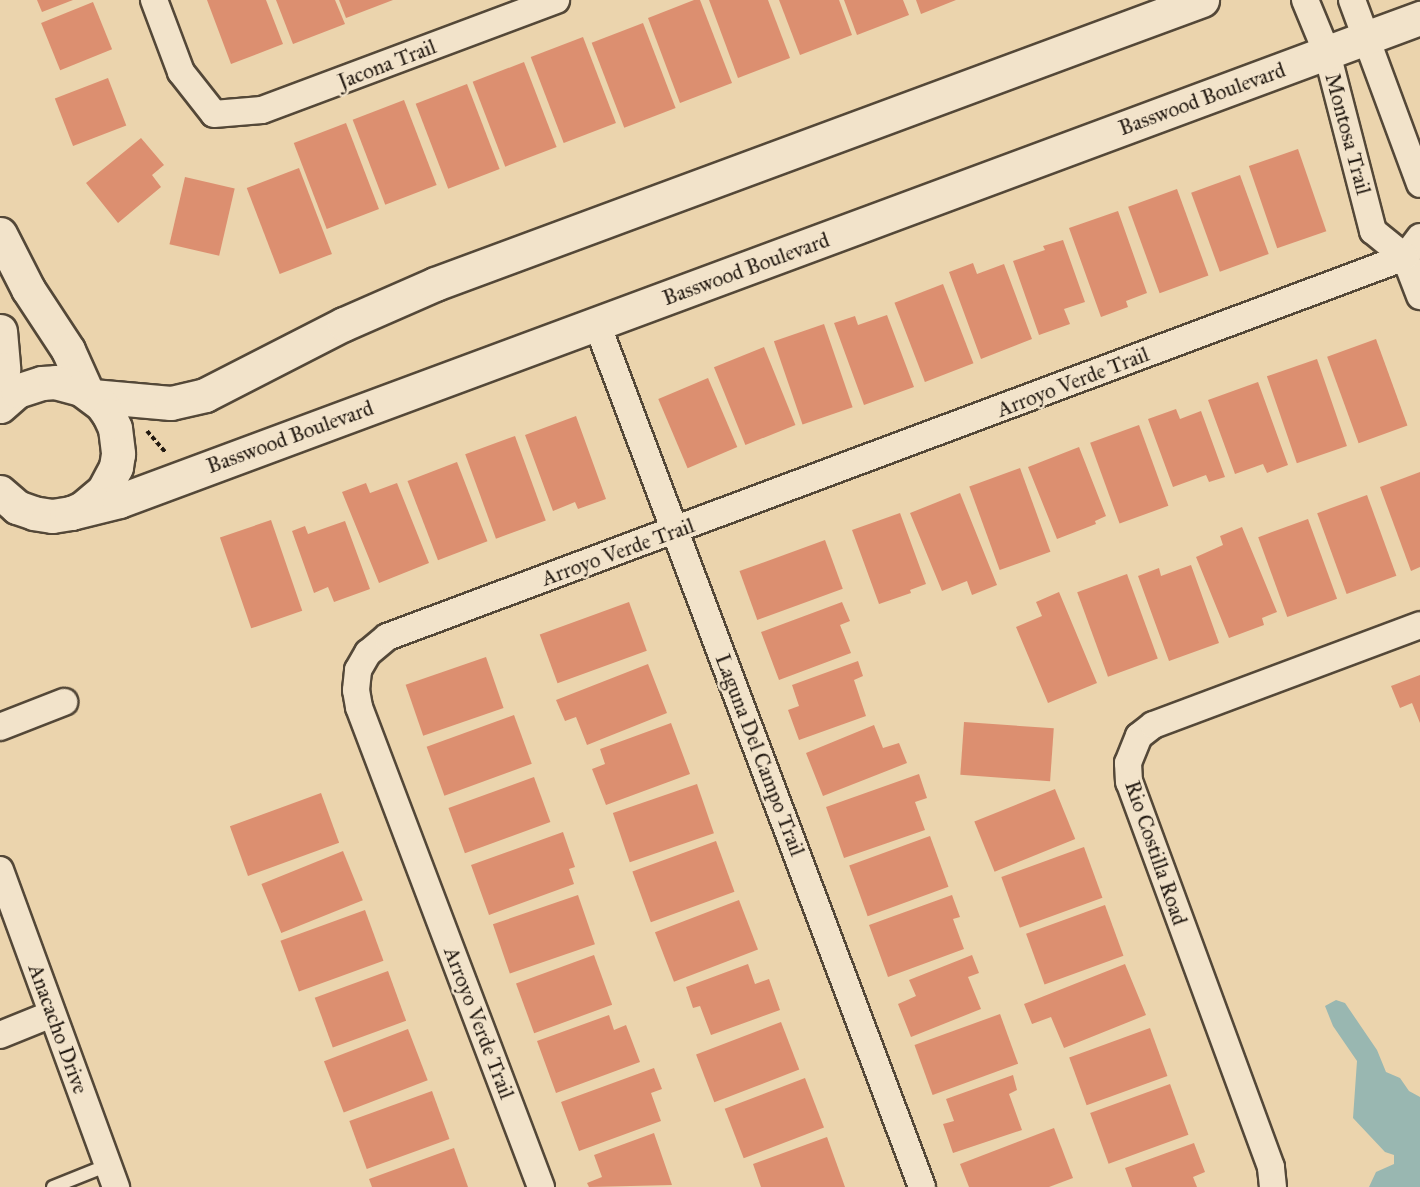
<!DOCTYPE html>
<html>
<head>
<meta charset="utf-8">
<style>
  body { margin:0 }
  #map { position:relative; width:1420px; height:1187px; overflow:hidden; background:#ebd4ad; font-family:"IM FELL Great Primer",serif }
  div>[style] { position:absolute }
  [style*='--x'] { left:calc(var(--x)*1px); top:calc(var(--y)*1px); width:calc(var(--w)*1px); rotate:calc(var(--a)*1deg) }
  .water>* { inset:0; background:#99b7b1 }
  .building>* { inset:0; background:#dc8f70; transform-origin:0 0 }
  .path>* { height:4px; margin-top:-2px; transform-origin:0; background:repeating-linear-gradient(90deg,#221911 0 4.5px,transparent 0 7.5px) }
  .roads { filter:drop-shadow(2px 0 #544838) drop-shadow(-2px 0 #544838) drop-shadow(0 2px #544838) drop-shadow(0 -2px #544838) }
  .service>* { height:12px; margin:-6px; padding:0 6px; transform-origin:6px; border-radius:6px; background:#f2e3ca }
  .minor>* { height:26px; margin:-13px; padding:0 13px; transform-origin:13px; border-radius:13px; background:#f2e3ca }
  .secondary>* { height:33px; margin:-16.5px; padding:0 16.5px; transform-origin:16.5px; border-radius:16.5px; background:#f2e3ca }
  span { translate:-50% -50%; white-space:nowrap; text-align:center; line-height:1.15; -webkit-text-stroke:5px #f2e3ca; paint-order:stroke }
  .street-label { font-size:21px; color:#221911 }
</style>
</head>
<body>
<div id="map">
  <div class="water">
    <i style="clip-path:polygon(1336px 1000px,1345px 1003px,1377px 1050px,1386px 1072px,1400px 1078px,1409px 1091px,1420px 1097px,1420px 1187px,1369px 1187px,1376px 1172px,1394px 1164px,1394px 1155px,1385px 1152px,1353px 1118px,1357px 1061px,1333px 1026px,1325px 1006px)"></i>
  </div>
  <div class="building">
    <i style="clip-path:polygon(37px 0,73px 0,42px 12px)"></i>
    <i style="clip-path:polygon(207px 0,266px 0,283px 44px,231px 64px)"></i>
    <i style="clip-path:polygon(276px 0,335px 0,345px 24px,293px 44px)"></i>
    <i style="clip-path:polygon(339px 0,393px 0,346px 18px)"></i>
    <i style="clip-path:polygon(694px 0,700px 0,732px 83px,680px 103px,648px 18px)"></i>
    <i style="clip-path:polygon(709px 0,768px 0,790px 58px,738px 78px)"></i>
    <i style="clip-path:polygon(779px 0,839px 0,852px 35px,800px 55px)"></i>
    <i style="clip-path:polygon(844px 0,903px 0,909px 15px,857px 35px)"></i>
    <i style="clip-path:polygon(916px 0,956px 0,921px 14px)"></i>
    <i style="left:93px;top:2px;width:51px;height:56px;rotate:68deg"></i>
    <i style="left:643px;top:23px;width:91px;height:55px;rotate:69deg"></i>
    <i style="left:583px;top:37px;width:92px;height:56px;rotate:69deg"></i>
    <i style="left:524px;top:62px;width:91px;height:55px;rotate:69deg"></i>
    <i style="left:108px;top:78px;width:51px;height:57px;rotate:69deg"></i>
    <i style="left:467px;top:84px;width:91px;height:55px;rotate:69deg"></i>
    <i style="left:404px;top:100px;width:91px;height:55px;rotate:69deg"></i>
    <i style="left:346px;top:123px;width:92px;height:56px;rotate:69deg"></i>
    <i style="clip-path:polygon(141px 138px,164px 165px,152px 175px,161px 187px,118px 223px,86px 183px)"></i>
    <i style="left:1298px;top:149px;width:87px;height:52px;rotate:71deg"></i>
    <i style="left:299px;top:168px;width:92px;height:56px;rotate:69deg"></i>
    <i style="left:1240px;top:175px;width:84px;height:52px;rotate:70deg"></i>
    <i style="left:185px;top:177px;width:51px;height:69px;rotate:13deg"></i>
    <i style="left:1177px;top:189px;width:92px;height:52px;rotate:70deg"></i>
    <i style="clip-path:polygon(1118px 211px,1147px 293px,1126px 301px,1128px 307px,1101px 317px,1069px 228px)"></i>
    <i style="clip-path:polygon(1063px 240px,1085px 302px,1064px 309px,1070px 324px,1039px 335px,1013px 261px,1045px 250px,1043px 246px)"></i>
    <i style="clip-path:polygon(973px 263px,977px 274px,1004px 264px,1032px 339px,981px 359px,949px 272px)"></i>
    <i style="left:943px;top:284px;width:85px;height:52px;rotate:69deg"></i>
    <i style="clip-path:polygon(887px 315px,914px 387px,864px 405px,834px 323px,855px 316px,858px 325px)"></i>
    <i style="left:824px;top:324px;width:88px;height:53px;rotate:71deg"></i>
    <i style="left:1376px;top:339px;width:92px;height:52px;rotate:70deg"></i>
    <i style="left:764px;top:347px;width:84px;height:54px;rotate:68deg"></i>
    <i style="left:1317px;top:359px;width:92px;height:53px;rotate:71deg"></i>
    <i style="left:708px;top:378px;width:75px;height:54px;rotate:67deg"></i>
    <i style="clip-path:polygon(1258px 382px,1288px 465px,1267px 473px,1263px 464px,1235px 474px,1208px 400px)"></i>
    <i style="clip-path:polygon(1176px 409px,1180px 419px,1201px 411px,1225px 477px,1209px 482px,1206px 475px,1173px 487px,1148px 419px)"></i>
    <i style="clip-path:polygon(576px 416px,606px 499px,578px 509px,575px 502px,553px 511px,525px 435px)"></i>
    <i style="left:1139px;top:425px;width:86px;height:52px;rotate:70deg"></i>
    <i style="left:515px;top:436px;width:90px;height:53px;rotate:70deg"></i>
    <i style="clip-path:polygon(1079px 447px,1106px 516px,1095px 521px,1096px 524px,1057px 539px,1028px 467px)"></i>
    <i style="left:457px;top:462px;width:85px;height:53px;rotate:69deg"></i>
    <i style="left:1020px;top:468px;width:89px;height:54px;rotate:70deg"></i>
    <i style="clip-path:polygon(1420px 472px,1420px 567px,1411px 571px,1380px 487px)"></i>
    <i style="clip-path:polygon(366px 483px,370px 493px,397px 483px,429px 563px,379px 583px,342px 492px)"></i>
    <i style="clip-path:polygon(960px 493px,997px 585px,972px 595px,967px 581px,942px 591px,910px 513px)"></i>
    <i style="left:1367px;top:495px;width:86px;height:53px;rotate:70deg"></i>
    <i style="clip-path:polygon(900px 513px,926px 584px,910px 590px,911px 593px,879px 604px,852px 530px)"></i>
    <i style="left:1308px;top:519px;width:85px;height:53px;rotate:70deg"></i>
    <i style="left:271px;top:520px;width:96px;height:54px;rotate:71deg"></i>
    <i style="clip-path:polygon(345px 521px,370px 589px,334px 602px,328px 587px,314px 593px,292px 531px,305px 526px,308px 534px)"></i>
    <i style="clip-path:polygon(1242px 527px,1277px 612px,1262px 618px,1264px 625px,1229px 638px,1196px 557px,1223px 545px,1220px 536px)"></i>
    <i style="left:825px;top:540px;width:52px;height:91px;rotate:70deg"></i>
    <i style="clip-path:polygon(1191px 565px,1219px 643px,1169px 661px,1138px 576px,1159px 568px,1161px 576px)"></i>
    <i style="left:1127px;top:574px;width:90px;height:53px;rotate:70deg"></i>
    <i style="clip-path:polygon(1059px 592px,1097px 683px,1048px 703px,1016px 627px,1042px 616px,1036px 602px)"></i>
    <i style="left:629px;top:602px;width:52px;height:95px;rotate:70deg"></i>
    <i style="clip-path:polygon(842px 602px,850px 621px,840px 625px,851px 653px,779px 680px,761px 632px)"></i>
    <i style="left:486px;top:657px;width:54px;height:85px;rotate:71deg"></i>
    <i style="clip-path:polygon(858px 661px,863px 676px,854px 680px,866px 716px,799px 740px,788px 710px,799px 706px,792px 685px)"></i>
    <i style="clip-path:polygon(648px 664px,667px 713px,587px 745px,576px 717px,565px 721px,556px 700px)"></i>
    <i style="clip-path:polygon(1420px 675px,1420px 723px,1412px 703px,1400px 708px,1391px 686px)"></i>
    <i style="left:514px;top:715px;width:52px;height:93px;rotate:70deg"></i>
    <i style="left:964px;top:722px;width:90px;height:53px;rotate:4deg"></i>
    <i style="clip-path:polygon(671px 723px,690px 774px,606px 805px,592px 769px,605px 764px,600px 749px)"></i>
    <i style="clip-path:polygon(874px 725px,883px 748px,899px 743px,907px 763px,823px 796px,806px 753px)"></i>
    <i style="clip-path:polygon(919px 774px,927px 798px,915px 802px,925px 830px,844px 858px,826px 807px)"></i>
    <i style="left:534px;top:777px;width:48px;height:91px;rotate:70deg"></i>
    <i style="left:697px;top:784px;width:52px;height:89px;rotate:71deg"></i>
    <i style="left:1055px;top:789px;width:54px;height:87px;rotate:68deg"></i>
    <i style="left:321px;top:793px;width:53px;height:97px;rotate:70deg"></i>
    <i style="clip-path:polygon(563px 832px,575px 867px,569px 869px,574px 884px,489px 915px,471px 865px)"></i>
    <i style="left:930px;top:836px;width:54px;height:86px;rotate:70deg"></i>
    <i style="left:716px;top:841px;width:54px;height:89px;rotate:70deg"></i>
    <i style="left:1084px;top:847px;width:54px;height:88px;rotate:70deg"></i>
    <i style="left:343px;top:851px;width:53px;height:88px;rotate:68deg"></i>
    <i style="left:578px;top:895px;width:52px;height:90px;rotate:71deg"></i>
    <i style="clip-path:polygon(952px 895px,960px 917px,953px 919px,964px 949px,888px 977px,869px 925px)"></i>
    <i style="left:739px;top:900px;width:53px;height:90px;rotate:69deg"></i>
    <i style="left:1105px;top:905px;width:54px;height:84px;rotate:70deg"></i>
    <i style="left:365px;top:910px;width:54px;height:90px;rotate:70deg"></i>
    <i style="left:594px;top:955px;width:53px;height:83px;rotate:70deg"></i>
    <i style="clip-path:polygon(972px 955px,979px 973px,968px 977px,981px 1009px,911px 1037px,898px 1004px,916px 996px,909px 980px)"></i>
    <i style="clip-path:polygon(748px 964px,755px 984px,769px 979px,780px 1010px,711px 1035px,700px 1006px,693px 1008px,686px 987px)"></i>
    <i style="clip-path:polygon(1125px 964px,1146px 1015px,1064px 1048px,1051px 1017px,1032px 1024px,1024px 1004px)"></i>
    <i style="left:388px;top:971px;width:53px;height:78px;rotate:70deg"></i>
    <i style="left:1000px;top:1014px;width:53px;height:91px;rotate:70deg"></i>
    <i style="clip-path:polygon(609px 1015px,614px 1030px,626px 1025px,640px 1062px,556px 1093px,537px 1041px)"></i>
    <i style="left:781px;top:1022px;width:51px;height:91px;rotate:69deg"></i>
    <i style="left:1150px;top:1028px;width:51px;height:86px;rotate:70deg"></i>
    <i style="left:408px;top:1029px;width:55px;height:90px;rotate:69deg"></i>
    <i style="clip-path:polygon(654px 1068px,662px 1089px,651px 1093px,661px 1121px,579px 1151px,561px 1102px)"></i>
    <i style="clip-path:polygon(1013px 1075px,1017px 1090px,1009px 1094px,1022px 1130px,953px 1153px,943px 1124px,954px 1121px,946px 1099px)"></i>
    <i style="left:805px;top:1078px;width:53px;height:86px;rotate:69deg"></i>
    <i style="left:1170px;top:1084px;width:54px;height:85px;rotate:70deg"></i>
    <i style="left:432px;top:1091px;width:51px;height:88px;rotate:70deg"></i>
    <i style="clip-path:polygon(1054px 1128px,1073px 1178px,1049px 1187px,969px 1187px,960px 1164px)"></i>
    <i style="clip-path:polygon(654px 1133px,672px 1185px,589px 1187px,587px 1183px,602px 1177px,594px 1155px)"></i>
    <i style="clip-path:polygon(827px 1137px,845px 1187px,761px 1187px,753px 1164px)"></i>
    <i style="clip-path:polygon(1194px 1143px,1205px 1172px,1193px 1177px,1197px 1187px,1132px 1187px,1125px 1168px)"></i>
    <i style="clip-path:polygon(454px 1148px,468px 1187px,372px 1187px,369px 1179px)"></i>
  </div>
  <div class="path">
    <i style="--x:147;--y:431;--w:29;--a:49"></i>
  </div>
  <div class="roads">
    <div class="service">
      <i style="--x:53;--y:1187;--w:59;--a:-21.8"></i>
    </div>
    <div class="minor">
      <i style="--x:154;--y:0;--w:77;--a:69.4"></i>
      <i style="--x:181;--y:72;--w:53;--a:51.8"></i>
      <i style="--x:214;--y:114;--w:48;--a:-4.8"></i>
      <i style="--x:262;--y:110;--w:314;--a:-20.5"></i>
      <i style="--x:1305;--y:0;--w:57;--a:67.5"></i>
      <i style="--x:1327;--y:53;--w:184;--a:75.5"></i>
      <i style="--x:1373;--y:231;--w:41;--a:39.1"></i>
      <i style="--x:1405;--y:257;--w:42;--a:69"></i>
      <i style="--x:1352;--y:0;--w:196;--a:69.7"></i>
      <i style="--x:1405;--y:257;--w:25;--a:-53"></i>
      <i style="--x:597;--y:324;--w:922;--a:69.36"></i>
      <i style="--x:0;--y:727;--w:69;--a:-21.3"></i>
      <i style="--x:0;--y:870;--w:338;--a:69.9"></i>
      <i style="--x:0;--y:1035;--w:56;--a:-22"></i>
      <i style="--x:541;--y:1187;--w:513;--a:-110.77"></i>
      <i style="--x:359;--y:707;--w:17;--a:-100"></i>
      <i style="--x:356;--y:690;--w:20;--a:-84"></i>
      <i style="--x:358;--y:670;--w:20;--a:-60"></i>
      <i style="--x:368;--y:653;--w:25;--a:-40"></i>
      <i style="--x:387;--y:637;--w:1087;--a:-20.47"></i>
      <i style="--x:1273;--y:1187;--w:20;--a:-96"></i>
      <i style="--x:1271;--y:1167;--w:410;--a:-110.2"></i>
      <i style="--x:1129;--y:782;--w:19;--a:-93"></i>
      <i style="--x:1128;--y:763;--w:29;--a:-68"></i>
      <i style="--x:1139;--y:736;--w:18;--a:-38"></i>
      <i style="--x:1153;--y:725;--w:285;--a:-20.5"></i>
    </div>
    <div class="secondary">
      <i style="--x:0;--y:234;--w:62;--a:63"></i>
      <i style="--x:28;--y:289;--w:73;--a:56.7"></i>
      <i style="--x:68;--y:350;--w:46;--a:65.7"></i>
      <i style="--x:0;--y:331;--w:38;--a:85"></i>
      <i style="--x:3;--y:369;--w:21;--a:98"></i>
      <i style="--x:92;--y:396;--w:79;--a:5.1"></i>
      <i style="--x:171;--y:403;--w:35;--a:-13"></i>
      <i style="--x:205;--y:395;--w:156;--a:-27.1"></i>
      <i style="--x:344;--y:324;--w:99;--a:-23.7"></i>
      <i style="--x:435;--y:284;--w:818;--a:-20.32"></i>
      <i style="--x:0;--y:406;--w:23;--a:-41"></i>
      <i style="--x:17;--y:391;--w:26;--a:-18"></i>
      <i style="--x:42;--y:383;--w:13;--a:-4"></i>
      <i style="--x:55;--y:382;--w:27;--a:15"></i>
      <i style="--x:81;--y:389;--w:26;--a:37"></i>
      <i style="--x:102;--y:405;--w:12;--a:55"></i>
      <i style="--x:109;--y:415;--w:14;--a:65"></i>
      <i style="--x:115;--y:428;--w:26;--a:83"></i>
      <i style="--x:118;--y:454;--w:13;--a:99"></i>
      <i style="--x:116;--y:467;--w:27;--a:118"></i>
      <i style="--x:103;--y:491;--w:26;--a:140"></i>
      <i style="--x:83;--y:508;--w:13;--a:157"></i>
      <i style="--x:71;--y:513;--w:19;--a:171"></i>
      <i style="--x:52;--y:516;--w:18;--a:-171"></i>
      <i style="--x:34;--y:513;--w:18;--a:-161"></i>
      <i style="--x:17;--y:507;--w:23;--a:-139"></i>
      <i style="--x:71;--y:513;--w:49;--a:-14"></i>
      <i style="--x:119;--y:501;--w:1388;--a:-20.37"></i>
    </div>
  </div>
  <div class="street-label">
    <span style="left:387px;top:64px;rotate:-21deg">Jacona Trail</span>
    <span style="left:1202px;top:99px;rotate:-20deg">Basswood Boulevard</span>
    <span style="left:1348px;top:134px;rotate:75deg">Montosa Trail</span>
    <span style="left:746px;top:269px;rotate:-20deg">Basswood Boulevard</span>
    <span style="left:1073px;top:382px;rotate:-21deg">Arroyo Verde Trail</span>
    <span style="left:290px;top:437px;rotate:-20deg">Basswood Boulevard</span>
    <span style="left:618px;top:552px;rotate:-20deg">Arroyo Verde Trail</span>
    <span style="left:760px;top:755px;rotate:69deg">Laguna Del Campo Trail</span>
    <span style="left:1156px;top:853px;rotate:71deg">Rio Costilla Road</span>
    <span style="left:479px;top:1023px;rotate:69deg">Arroyo Verde Trail</span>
    <span style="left:58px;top:1029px;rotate:70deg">Anacacho Drive</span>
  </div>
</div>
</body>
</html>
